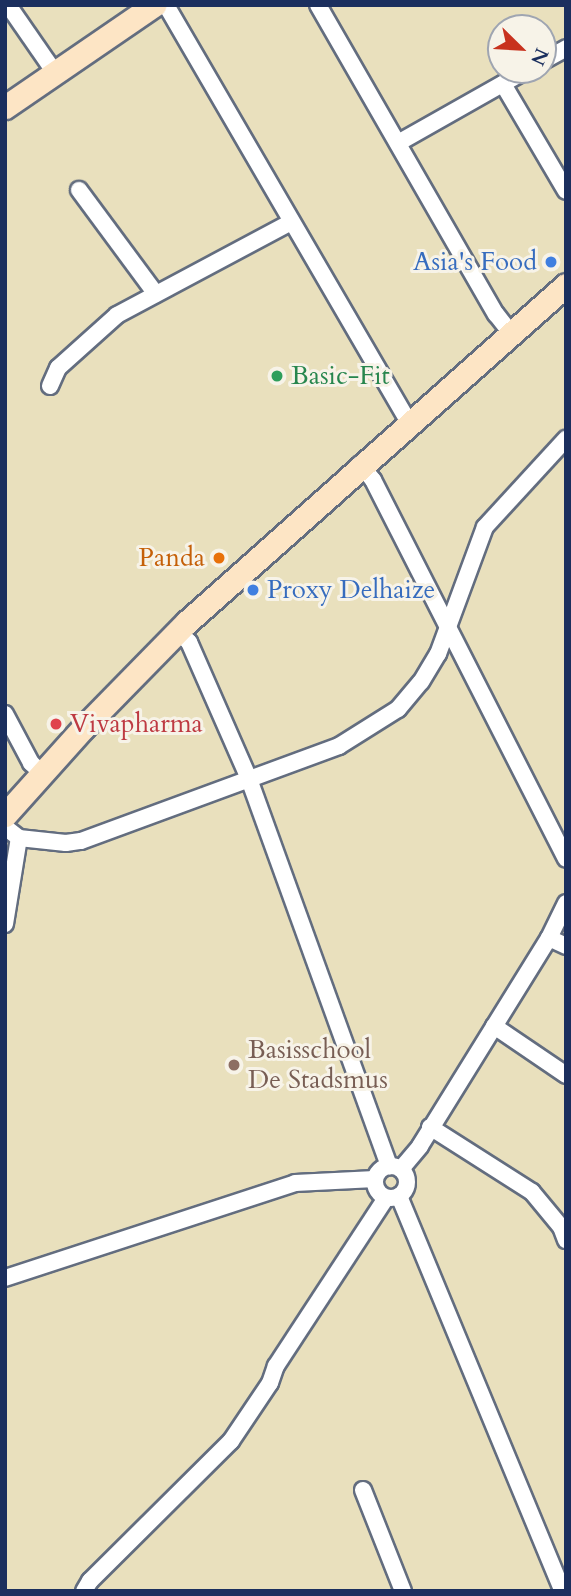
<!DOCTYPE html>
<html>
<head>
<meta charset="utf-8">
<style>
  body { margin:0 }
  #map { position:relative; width:571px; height:1596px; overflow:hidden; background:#e9e0bd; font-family:Cardo,serif }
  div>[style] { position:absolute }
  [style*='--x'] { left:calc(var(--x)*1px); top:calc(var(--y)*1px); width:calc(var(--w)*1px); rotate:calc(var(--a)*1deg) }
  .roads { filter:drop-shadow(2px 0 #636d7f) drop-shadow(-2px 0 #636d7f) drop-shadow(0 2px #636d7f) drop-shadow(0 -2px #636d7f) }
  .street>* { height:16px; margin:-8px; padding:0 8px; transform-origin:8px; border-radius:8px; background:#fff }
  .street>.ring { margin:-8px; padding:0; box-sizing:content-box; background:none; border:16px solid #fff; border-radius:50% }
  .secondary>* { height:23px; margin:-11.5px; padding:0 11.5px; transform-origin:11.5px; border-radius:11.5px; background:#fde5c5 }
  .dots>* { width:19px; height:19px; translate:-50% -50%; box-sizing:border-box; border:4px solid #f7f3e8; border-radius:50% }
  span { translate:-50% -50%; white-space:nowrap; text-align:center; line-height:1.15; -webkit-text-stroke:6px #f7f3e8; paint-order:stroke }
  .shop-label { font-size:26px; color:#366cbe }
  .right { translate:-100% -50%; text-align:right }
  .left { translate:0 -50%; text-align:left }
  .leisure-label { font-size:26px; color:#27864d }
  .food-label { font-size:26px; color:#c56008 }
  .health-label { font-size:26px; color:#be3a42 }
  .education-label { font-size:26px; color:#785e54 }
  .frame { position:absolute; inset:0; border:7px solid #1b2f5e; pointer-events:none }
  .north { position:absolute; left:487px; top:14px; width:70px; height:70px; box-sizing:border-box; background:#f7f3e8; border:2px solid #9fa5b1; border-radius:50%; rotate:114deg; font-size:19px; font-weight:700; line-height:28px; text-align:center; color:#1b2f5e }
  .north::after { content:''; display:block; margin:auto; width:24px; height:32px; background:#c8321e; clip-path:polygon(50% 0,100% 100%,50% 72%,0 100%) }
</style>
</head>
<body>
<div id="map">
  <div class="roads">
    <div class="street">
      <i style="--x:8;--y:5;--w:83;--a:55.3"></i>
      <i style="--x:166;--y:5;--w:483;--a:59.8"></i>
      <i style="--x:318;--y:5;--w:357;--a:60.1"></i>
      <i style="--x:496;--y:314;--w:24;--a:52"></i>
      <i style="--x:543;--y:61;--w:26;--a:-29"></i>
      <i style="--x:503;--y:84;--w:124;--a:59.5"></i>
      <i style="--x:398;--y:143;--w:148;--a:-29.5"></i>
      <i style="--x:79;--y:190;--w:129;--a:53.5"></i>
      <i style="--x:50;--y:386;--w:20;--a:-66"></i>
      <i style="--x:58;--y:368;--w:79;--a:-41.9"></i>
      <i style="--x:117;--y:315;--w:197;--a:-28.1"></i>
      <i style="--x:360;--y:464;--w:21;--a:51"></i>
      <i style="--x:373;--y:480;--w:425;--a:63"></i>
      <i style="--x:178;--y:631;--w:16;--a:45"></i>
      <i style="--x:189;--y:642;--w:150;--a:66.3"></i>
      <i style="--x:249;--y:779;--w:412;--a:70.1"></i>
      <i style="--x:5;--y:714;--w:55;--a:62"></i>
      <i style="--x:31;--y:763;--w:15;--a:42"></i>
      <i style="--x:5;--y:827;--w:18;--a:38"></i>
      <i style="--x:19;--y:838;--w:47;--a:6.1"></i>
      <i style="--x:66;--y:843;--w:15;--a:-8"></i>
      <i style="--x:81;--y:841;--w:275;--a:-20.2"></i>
      <i style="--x:339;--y:746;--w:70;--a:-32.1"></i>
      <i style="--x:398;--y:709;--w:35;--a:-50"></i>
      <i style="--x:421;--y:682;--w:33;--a:-59"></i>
      <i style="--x:438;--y:654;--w:135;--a:-69.7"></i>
      <i style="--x:485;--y:527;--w:120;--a:-47.4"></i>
      <i style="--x:5;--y:924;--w:87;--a:-80.8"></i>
      <i style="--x:549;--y:938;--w:19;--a:25"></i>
      <i style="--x:494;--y:1026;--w:87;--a:34.2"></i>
      <i style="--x:430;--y:1127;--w:121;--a:32.5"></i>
      <i style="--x:532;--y:1192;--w:45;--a:50.4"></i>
      <i style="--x:561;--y:1227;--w:14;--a:69"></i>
      <i class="ring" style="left:375px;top:1166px;width:16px;height:16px"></i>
      <i style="--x:401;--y:1169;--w:30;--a:-50"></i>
      <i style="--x:420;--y:1146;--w:245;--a:-58.2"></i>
      <i style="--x:549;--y:938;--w:39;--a:-64"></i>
      <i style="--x:399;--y:1196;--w:428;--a:67.5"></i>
      <i style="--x:5;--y:1278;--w:305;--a:-18.1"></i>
      <i style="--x:295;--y:1183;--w:80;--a:-2.9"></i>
      <i style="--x:363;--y:1490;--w:109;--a:68.4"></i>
      <i style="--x:84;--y:1591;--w:12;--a:-59"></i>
      <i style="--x:90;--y:1581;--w:199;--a:-44.8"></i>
      <i style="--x:231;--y:1441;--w:70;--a:-56.1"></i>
      <i style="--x:270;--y:1383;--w:18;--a:-71"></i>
      <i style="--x:276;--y:1366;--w:201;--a:-56.8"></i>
    </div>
    <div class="secondary">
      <i style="--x:5;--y:107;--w:181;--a:-34.4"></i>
      <i style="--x:5;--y:815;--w:118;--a:-48.1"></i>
      <i style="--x:84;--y:727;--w:147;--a:-45.6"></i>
      <i style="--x:187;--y:622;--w:507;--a:-41.64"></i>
    </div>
  </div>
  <div class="dots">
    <i style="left:551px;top:262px;background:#3f7fe0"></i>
    <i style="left:277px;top:376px;background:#2e9e5b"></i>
    <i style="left:219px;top:558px;background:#e8710a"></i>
    <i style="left:253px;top:590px;background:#3f7fe0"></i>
    <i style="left:56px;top:724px;background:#e0444e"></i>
    <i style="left:234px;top:1065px;background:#8d6e63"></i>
  </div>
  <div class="shop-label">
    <span class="right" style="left:537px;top:262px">Asia's Food</span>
    <span class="left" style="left:267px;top:590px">Proxy Delhaize</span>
  </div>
  <div class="leisure-label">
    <span class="left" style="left:291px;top:376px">Basic-Fit</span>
  </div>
  <div class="food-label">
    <span class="right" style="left:205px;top:558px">Panda</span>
  </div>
  <div class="health-label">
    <span class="left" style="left:70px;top:724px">Vivapharma</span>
  </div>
  <div class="education-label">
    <span class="left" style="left:248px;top:1065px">Basisschool<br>De Stadsmus</span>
  </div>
  <div class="frame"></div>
  <div class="north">N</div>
</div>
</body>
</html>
